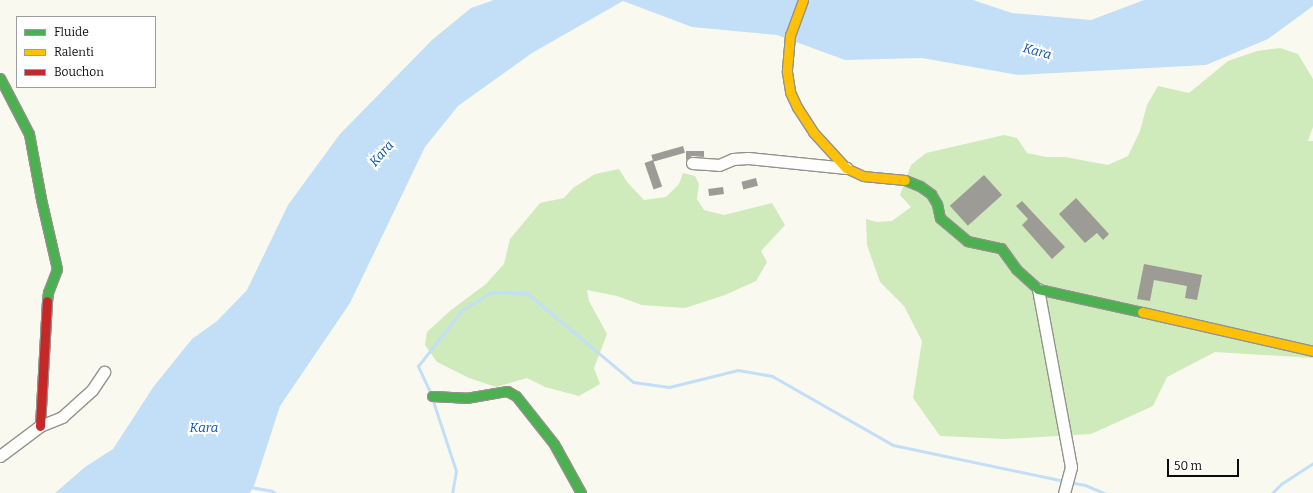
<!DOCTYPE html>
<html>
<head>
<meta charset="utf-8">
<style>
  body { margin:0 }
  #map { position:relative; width:1313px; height:493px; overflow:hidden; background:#faf9ef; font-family:Bitter,serif }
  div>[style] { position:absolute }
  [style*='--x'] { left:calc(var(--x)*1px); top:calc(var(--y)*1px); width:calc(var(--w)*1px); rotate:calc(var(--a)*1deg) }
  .forest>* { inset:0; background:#cfeabb }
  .water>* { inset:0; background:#c3dff7 }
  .stream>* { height:3px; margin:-1.5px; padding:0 1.5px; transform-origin:1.5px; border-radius:1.5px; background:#c3dff7 }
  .building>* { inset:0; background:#9c9b95; transform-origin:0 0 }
  .roads { filter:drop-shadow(1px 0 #93938e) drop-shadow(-1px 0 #93938e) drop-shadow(0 1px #93938e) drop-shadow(0 -1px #93938e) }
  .street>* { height:11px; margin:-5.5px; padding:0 5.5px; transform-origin:5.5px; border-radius:5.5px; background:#fefefd }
  .fast>* { height:9px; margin:-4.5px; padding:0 4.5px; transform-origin:4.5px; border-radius:4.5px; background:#4caf50 }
  .slow>* { height:9px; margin:-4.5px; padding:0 4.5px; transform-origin:4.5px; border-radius:4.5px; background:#ffc107 }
  .jam>* { height:9px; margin:-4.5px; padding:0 4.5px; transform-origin:4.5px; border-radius:4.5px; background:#c62828 }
  span { translate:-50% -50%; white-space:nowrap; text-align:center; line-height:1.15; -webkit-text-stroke:4px #fff; paint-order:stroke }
  .water-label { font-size:13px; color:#0e53a4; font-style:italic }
  .legend { position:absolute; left:16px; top:16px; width:140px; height:72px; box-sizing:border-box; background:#fff; border:1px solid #9e9e9e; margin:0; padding:5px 7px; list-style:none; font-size:12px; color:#0c0c0c }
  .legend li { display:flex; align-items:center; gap:8px; height:20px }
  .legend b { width:20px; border:1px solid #9e9e9e }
  .scale { position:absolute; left:1167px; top:459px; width:72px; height:18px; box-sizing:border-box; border:2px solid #0c0c0c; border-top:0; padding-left:5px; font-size:12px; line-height:14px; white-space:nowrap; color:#0c0c0c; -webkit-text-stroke:3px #fff; paint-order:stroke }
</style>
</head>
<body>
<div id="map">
  <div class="forest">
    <i style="clip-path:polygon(1280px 48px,1298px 54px,1313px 79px,1313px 127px,1308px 141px,1313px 141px,1313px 358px,1215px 352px,1167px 377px,1153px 406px,1091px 434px,1006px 439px,940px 436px,913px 398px,922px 341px,904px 306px,880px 282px,867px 245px,866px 219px,877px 222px,892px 221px,911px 207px,900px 195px,911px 165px,926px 153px,1004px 135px,1017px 138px,1027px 153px,1046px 157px,1065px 157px,1108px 165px,1128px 156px,1140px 131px,1147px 105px,1158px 86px,1189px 93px,1228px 61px,1257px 51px)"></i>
    <i style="clip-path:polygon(619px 169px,627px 182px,644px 200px,666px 197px,679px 184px,683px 173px,695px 176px,699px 184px,697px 199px,704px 210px,724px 215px,772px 203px,785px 225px,761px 251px,767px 262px,756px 281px,725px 295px,685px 308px,642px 305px,617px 296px,587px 290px,589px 301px,607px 334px,594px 368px,600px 384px,579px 396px,545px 387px,527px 378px,496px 387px,469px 378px,437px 362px,425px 345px,427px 332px,451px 310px,486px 284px,504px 264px,510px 239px,540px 203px,564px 198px,573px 188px,595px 174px)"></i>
  </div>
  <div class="water">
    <i style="clip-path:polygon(494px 0,973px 0,1012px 13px,1091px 20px,1144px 0,1313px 0,1313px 6px,1268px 39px,1206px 65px,1018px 75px,922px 58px,845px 60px,777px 35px,692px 27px,623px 1px,532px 53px,458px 106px,425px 147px,350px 303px,280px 406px,255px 483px,250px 493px,55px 493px,85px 467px,113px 449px,154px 386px,192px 339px,217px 321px,247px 290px,288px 205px,340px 134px,432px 40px,471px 8px)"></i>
  </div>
  <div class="stream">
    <i style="--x:430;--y:392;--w:29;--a:-115"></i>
    <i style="--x:418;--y:366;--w:71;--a:-51.8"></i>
    <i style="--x:462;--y:310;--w:35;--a:-31"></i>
    <i style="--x:492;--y:292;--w:35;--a:2"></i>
    <i style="--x:527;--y:293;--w:138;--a:40"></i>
    <i style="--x:633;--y:382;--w:36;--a:8"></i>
    <i style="--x:669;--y:387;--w:71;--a:-13.8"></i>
    <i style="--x:738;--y:370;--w:35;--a:10"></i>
    <i style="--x:772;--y:376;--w:139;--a:29.7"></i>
    <i style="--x:893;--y:445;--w:175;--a:11.9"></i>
    <i style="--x:433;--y:401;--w:74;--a:71.8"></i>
    <i style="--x:456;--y:471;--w:22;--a:100"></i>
    <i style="--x:1069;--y:482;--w:16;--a:11"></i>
    <i style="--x:1085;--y:485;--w:21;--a:23"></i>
    <i style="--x:250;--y:487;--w:22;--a:10"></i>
    <i style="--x:272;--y:491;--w:4;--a:34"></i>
    <i style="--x:1272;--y:493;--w:13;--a:-45"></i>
    <i style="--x:1281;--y:484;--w:38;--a:-33"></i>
  </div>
  <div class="building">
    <i style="left:683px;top:146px;width:7px;height:33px;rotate:74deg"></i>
    <i style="clip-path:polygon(686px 151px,704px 151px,704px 157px,692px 156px,686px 160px)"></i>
    <i style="left:653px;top:160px;width:28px;height:9px;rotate:71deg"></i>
    <i style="left:984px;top:175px;width:27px;height:46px;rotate:48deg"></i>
    <i style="left:756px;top:178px;width:8px;height:15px;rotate:76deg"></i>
    <i style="left:723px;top:187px;width:7px;height:15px;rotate:82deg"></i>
    <i style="clip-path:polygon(1076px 198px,1109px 234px,1103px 240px,1097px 233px,1085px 243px,1059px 214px)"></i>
    <i style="clip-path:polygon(1022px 201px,1065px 247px,1052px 259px,1022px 225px,1028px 219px,1016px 206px)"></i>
    <i style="clip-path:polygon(1144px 264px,1202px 275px,1197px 300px,1185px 298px,1187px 286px,1154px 280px,1150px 301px,1137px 299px)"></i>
  </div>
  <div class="roads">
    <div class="street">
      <i style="--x:692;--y:163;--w:27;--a:4"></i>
      <i style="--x:719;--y:165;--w:15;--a:-23"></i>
      <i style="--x:733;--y:159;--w:15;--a:-4"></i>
      <i style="--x:748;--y:158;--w:99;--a:5.8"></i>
      <i style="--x:1038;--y:289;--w:181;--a:79.5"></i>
      <i style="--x:1071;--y:467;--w:27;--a:105"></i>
      <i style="--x:0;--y:456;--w:50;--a:-36.9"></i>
      <i style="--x:40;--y:426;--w:24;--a:-22"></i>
      <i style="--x:62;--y:417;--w:40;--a:-42"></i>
      <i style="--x:92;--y:390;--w:22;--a:-56"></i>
    </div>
    <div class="fast">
      <i style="--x:0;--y:78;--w:63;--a:62.6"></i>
      <i style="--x:29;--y:134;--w:66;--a:79.5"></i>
      <i style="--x:41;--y:199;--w:72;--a:77.1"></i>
      <i style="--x:57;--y:269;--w:25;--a:111"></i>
      <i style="--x:48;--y:292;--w:9;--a:96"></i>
      <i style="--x:905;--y:180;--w:16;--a:22"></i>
      <i style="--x:920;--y:186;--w:14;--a:36"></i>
      <i style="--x:931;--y:194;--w:12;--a:59"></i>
      <i style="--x:937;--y:204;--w:14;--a:78"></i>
      <i style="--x:940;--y:218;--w:35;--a:40"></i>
      <i style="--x:967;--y:241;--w:35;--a:12"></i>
      <i style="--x:1001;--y:248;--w:26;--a:54"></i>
      <i style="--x:1016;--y:269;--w:30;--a:42"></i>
      <i style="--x:1038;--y:289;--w:107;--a:12.5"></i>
      <i style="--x:432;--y:396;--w:34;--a:3"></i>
      <i style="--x:466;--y:398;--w:42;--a:-9.7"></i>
      <i style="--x:507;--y:391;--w:10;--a:29"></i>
      <i style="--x:516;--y:396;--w:61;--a:51.6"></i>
      <i style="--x:554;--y:444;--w:56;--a:61.1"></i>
    </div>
    <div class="slow">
      <i style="--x:803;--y:0;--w:37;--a:110"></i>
      <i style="--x:790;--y:35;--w:37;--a:95"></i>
      <i style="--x:787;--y:72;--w:20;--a:81"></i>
      <i style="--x:790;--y:92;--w:17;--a:65"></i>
      <i style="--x:797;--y:107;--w:30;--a:57"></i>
      <i style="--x:813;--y:132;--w:49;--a:47.5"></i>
      <i style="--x:846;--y:168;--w:19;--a:25"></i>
      <i style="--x:863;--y:176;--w:42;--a:5.4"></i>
      <i style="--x:1142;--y:312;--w:175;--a:12.8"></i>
    </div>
    <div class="jam">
      <i style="--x:40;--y:426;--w:125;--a:-86.8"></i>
    </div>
  </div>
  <div class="water-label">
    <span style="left:1037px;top:52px;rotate:15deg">Kara</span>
    <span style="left:382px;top:154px;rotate:-49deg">Kara</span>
    <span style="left:204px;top:428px">Kara</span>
  </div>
  <ul class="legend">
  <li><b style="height:5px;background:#4caf50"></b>Fluide</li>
  <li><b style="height:5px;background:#ffc107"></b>Ralenti</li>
  <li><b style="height:5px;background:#c62828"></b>Bouchon</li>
  </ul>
  <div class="scale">50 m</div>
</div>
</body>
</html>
